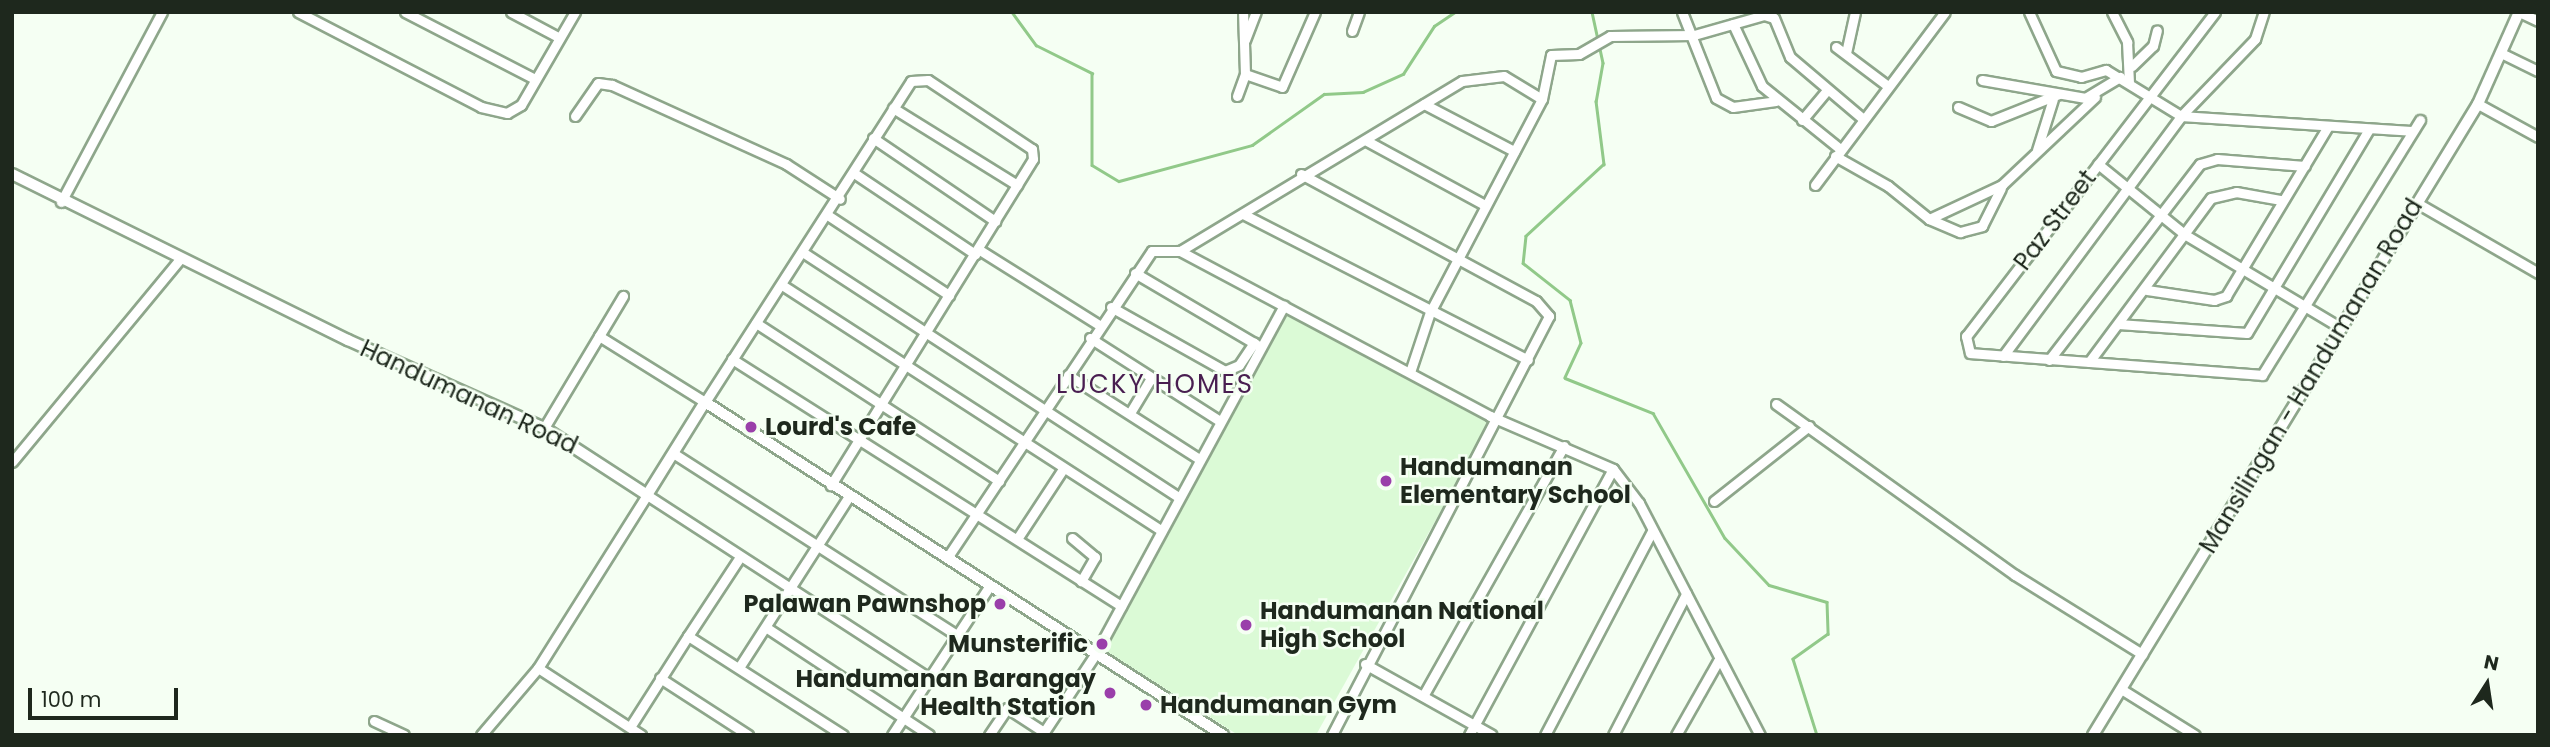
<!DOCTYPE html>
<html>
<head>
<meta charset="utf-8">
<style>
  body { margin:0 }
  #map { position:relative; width:2550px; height:747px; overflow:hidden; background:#f5fff3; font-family:Poppins,sans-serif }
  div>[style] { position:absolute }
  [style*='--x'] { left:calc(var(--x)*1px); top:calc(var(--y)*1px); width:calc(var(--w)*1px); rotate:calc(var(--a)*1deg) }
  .built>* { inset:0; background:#dbfad6 }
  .stream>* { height:2.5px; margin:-1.25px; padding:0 1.25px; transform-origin:1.25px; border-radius:1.25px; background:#91c989 }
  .roads { filter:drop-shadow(2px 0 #8ea68b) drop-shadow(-2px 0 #8ea68b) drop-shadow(0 2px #8ea68b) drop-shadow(0 -2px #8ea68b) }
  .minor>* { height:9px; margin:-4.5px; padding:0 4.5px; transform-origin:4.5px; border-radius:4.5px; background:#fff }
  .tertiary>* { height:10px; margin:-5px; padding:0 5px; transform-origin:5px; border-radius:5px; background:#fff }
  .dots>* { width:19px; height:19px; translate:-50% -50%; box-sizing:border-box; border:4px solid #f5fff3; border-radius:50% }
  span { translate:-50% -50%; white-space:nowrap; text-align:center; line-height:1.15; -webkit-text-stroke:5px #f5fff3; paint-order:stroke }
  .street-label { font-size:24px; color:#1e281d }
  .poi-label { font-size:24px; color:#1e281d; font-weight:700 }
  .left { translate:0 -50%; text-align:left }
  .right { translate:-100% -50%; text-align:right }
  .neighbourhood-label { font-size:26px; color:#491e51; letter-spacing:2px }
  .frame { position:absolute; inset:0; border:14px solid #1e281d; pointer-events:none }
  .north { position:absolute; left:2452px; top:649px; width:70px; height:70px; -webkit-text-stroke:5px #f5fff3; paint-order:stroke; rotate:12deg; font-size:19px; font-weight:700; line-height:28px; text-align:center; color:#1e281d }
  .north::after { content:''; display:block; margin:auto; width:24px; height:32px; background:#1e281d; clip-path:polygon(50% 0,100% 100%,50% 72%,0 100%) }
  .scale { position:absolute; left:28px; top:688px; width:150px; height:32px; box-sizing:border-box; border:4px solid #1e281d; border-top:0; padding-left:9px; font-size:21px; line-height:24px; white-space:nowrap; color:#1e281d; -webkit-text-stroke:5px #f5fff3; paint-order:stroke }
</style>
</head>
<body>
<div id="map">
  <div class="built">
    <i style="clip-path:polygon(1285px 312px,1491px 421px,1316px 735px,1238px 735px,1103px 649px)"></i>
  </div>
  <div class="stream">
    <i style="--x:1012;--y:12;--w:41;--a:54"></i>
    <i style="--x:1036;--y:45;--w:63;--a:26.6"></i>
    <i style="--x:1092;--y:73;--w:92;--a:90"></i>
    <i style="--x:1092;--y:165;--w:31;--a:31"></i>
    <i style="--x:1119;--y:181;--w:138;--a:-15.1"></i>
    <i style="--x:1252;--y:145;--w:88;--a:-35.3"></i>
    <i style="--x:1324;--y:94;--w:39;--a:-3"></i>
    <i style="--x:1363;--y:92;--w:44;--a:-24.2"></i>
    <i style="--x:1403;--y:74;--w:57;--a:-57.1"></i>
    <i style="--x:1434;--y:26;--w:25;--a:-34"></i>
    <i style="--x:1592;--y:12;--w:52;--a:77.8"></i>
    <i style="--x:1603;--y:63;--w:39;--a:100"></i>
    <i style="--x:1596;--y:101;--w:64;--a:82.8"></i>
    <i style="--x:1604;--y:164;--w:106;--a:137.3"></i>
    <i style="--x:1526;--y:236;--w:27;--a:96"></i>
    <i style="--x:1523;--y:263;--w:60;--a:38.2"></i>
    <i style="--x:1570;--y:300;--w:44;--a:75.7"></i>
    <i style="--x:1581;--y:343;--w:38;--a:115"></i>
    <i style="--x:1565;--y:378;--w:95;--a:21.7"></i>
    <i style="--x:1653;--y:413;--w:144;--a:60.1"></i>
    <i style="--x:1725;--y:538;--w:64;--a:46.9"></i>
    <i style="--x:1769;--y:585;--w:60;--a:16.3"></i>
    <i style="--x:1827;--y:602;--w:32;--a:88"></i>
    <i style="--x:1828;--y:634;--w:43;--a:144.5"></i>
    <i style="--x:1793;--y:659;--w:80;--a:72.5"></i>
  </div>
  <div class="roads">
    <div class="minor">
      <i style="--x:298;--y:12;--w:206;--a:27.4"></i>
      <i style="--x:481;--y:107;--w:27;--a:13"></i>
      <i style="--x:507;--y:113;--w:16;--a:-30"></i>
      <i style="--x:521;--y:105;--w:108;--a:-59.9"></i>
      <i style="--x:405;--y:12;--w:144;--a:27.3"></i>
      <i style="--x:511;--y:12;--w:53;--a:28"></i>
      <i style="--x:1682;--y:12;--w:92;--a:68.4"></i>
      <i style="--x:1716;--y:98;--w:19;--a:28"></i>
      <i style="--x:1733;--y:107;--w:43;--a:-7.9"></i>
      <i style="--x:2029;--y:12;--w:65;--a:65.4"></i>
      <i style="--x:2056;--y:71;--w:26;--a:13"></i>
      <i style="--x:2081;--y:77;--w:26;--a:-16"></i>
      <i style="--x:2106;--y:70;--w:88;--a:31.5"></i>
      <i style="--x:2181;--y:116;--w:230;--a:3.7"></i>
      <i style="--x:2112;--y:12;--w:34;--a:63"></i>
      <i style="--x:2127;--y:42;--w:41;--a:87.2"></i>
      <i style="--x:2215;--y:12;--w:409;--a:127.5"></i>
      <i style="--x:1966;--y:336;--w:17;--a:77"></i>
      <i style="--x:1970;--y:353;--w:293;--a:4.3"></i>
      <i style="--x:2262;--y:375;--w:300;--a:-58.2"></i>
      <i style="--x:2519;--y:12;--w:21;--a:25"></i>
      <i style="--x:1733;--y:24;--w:68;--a:64.9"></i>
      <i style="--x:1762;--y:86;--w:100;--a:38.9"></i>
      <i style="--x:1352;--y:31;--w:20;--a:-70"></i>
      <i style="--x:1245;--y:40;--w:30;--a:-69"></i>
      <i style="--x:1836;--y:47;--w:65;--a:36.9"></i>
      <i style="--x:1846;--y:53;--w:42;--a:-77.6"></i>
      <i style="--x:2503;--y:54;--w:39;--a:26"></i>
      <i style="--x:2132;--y:66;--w:29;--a:-44"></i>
      <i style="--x:2153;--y:46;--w:16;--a:-76"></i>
      <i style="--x:1245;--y:74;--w:39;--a:19"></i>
      <i style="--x:1282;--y:87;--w:82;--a:-66.3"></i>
      <i style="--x:1982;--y:80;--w:105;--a:9.9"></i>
      <i style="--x:2085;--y:98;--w:41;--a:-31"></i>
      <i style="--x:1237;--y:96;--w:23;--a:-70"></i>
      <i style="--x:1245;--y:74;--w:62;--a:-91.8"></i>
      <i style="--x:1542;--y:99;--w:45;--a:-78.4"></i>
      <i style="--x:1551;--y:55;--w:28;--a:-2"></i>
      <i style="--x:1579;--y:54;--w:36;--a:-30"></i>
      <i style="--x:1610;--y:36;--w:84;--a:-0.7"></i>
      <i style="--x:1694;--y:35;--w:73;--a:-15.9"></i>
      <i style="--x:1764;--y:15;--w:10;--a:17"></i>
      <i style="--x:1774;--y:18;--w:42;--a:67.7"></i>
      <i style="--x:1790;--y:57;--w:94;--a:40.3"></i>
      <i style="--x:1424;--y:104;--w:102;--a:27.6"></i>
      <i style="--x:2478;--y:104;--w:68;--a:28.8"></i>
      <i style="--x:1958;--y:107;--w:36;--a:23"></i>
      <i style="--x:1991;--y:121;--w:73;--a:-21.7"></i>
      <i style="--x:893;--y:108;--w:146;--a:31.8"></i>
      <i style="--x:575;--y:116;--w:40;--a:-55.1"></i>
      <i style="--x:598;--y:83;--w:14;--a:8"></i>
      <i style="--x:612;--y:85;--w:191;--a:24.4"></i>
      <i style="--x:786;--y:164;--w:64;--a:32.9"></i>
      <i style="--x:1802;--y:120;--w:38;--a:-50"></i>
      <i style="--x:873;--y:138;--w:148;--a:34.2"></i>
      <i style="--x:1367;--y:141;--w:134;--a:28.5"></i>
      <i style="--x:2037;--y:150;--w:53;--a:-72.6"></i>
      <i style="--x:1835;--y:156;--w:61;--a:29.5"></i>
      <i style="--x:1888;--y:186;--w:53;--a:38.8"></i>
      <i style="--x:1929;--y:219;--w:81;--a:-25"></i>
      <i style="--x:2002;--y:185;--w:128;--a:-43.4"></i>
      <i style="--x:2098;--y:164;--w:111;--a:39.1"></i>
      <i style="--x:2184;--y:234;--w:183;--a:30.9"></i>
      <i style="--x:854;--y:173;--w:146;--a:33.8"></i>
      <i style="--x:1301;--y:174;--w:267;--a:28.4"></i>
      <i style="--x:1536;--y:301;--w:20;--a:49"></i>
      <i style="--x:1549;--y:316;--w:472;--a:117.4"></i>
      <i style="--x:1815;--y:185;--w:216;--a:-53.1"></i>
      <i style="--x:61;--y:202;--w:215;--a:-62"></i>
      <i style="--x:2417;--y:203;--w:140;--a:30"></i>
      <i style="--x:1243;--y:214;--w:320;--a:27.1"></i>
      <i style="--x:829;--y:216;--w:144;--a:33.4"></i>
      <i style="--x:1929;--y:219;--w:34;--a:23"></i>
      <i style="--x:1960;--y:232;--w:23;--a:-15"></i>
      <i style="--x:1982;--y:226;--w:42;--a:-63.4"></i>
      <i style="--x:978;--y:249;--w:143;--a:32.1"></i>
      <i style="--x:1180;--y:251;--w:329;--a:-31.1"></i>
      <i style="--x:1462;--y:81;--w:42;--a:-6.8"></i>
      <i style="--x:1504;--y:76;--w:44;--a:31.2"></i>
      <i style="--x:1542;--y:99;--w:241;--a:117.7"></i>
      <i style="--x:1430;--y:312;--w:63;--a:108.4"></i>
      <i style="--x:804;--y:253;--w:445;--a:33.1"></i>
      <i style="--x:1135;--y:273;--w:142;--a:30.5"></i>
      <i style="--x:782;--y:285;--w:451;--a:32.9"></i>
      <i style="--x:2147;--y:290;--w:68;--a:8.5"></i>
      <i style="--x:2214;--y:300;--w:13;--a:-18"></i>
      <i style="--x:2226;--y:296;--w:198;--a:-59"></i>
      <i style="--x:1111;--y:307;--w:131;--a:29.3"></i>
      <i style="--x:1225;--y:371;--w:15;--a:-23"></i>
      <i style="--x:1239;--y:365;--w:27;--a:-56"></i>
      <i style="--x:756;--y:323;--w:290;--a:33"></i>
      <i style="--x:2118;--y:324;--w:129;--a:4"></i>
      <i style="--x:2247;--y:333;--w:238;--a:-59.1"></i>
      <i style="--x:599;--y:336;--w:125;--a:31.9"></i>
      <i style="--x:705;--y:402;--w:381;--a:-57.3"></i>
      <i style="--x:911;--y:81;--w:17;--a:-3"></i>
      <i style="--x:928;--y:80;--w:125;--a:33.6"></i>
      <i style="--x:1032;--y:149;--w:10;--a:84"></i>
      <i style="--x:1033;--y:159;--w:384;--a:121.8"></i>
      <i style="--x:1090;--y:338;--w:152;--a:32.6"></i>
      <i style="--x:2003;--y:356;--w:299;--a:-53.4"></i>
      <i style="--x:2181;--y:116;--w:107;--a:-46.1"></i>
      <i style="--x:2255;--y:39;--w:28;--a:-72"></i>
      <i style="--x:732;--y:359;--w:461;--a:32.4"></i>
      <i style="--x:2049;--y:360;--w:247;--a:-52.4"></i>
      <i style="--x:2200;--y:164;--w:18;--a:-16"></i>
      <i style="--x:2217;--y:159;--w:88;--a:4.5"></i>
      <i style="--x:2089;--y:362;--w:204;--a:-53.4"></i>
      <i style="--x:2211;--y:198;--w:26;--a:-13"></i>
      <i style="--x:2236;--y:192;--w:46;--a:10.1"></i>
      <i style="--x:1068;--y:375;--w:154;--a:32.6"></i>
      <i style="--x:1776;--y:404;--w:294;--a:35.6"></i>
      <i style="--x:2015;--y:575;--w:150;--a:31.9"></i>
      <i style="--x:1130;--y:413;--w:41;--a:-59"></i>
      <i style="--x:544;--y:428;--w:154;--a:-59.1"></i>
      <i style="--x:673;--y:453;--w:339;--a:32.7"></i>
      <i style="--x:12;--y:462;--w:264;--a:-50.4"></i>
      <i style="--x:1714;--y:501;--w:121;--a:-38.3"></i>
      <i style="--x:1072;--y:538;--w:30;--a:40"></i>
      <i style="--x:1095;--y:557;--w:28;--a:120"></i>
      <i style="--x:1017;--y:539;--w:84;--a:-56.7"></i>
      <i style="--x:947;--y:558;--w:369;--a:-56.3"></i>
      <i style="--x:1152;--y:251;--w:28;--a:0"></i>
      <i style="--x:1180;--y:251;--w:351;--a:28"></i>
      <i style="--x:1490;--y:416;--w:134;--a:23.3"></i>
      <i style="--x:1613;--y:469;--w:43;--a:52.6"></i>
      <i style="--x:1639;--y:503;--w:262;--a:62.5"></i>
      <i style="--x:767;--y:628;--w:194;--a:33.4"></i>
      <i style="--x:688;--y:636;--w:91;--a:-56.7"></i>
      <i style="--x:1365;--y:664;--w:145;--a:29.2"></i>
      <i style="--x:740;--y:666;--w:202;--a:-57.3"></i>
      <i style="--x:538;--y:668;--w:123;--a:33"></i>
      <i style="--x:660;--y:678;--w:105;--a:32.9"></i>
      <i style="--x:2121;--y:689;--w:87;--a:31.9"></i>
      <i style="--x:1423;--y:696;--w:287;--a:-60.6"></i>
      <i style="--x:374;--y:721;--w:33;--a:25"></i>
      <i style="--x:630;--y:727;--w:108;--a:-57.5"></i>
      <i style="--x:688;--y:636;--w:184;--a:32.6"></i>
      <i style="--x:481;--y:735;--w:88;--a:-49.6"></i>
      <i style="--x:538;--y:668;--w:204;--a:-57.8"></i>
      <i style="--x:647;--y:495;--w:338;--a:33"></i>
      <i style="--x:892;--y:735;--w:179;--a:-56.8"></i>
      <i style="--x:989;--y:735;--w:32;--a:-56"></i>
      <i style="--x:1007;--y:708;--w:44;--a:33"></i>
      <i style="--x:1042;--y:735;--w:98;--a:-56.6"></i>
      <i style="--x:1096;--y:653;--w:395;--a:-61.6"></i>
      <i style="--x:1469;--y:735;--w:302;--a:-61.6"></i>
      <i style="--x:1545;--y:735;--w:230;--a:-62.3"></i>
      <i style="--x:1613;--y:735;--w:159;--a:-62.6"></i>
      <i style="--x:1676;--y:735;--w:85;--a:-60.4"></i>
    </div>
    <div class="tertiary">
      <i style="--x:12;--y:174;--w:375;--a:26.3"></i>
      <i style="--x:348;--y:340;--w:215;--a:24.2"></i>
      <i style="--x:544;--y:428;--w:123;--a:33"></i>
      <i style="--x:647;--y:495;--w:110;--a:-58.1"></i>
      <i style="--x:705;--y:402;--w:616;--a:32.74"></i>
      <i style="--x:2093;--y:735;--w:739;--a:-58.61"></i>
      <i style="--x:2478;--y:104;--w:101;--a:-66"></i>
    </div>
  </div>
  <div class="dots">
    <i style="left:751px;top:427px;background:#9a3faa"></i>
    <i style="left:1386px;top:481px;background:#9a3faa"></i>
    <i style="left:1000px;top:604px;background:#9a3faa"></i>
    <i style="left:1246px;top:625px;background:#9a3faa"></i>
    <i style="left:1102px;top:644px;background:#9a3faa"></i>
    <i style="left:1110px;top:693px;background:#9a3faa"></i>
    <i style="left:1146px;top:705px;background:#9a3faa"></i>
  </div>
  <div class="street-label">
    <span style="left:2055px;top:220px;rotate:-53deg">Paz Street</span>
    <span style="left:2311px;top:376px;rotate:-59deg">Mansilingan - Handumanan Road</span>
    <span style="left:469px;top:397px;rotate:25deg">Handumanan Road</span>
  </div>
  <div class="poi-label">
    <span class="left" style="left:765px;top:427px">Lourd's Cafe</span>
    <span class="left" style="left:1400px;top:481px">Handumanan<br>Elementary School</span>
    <span class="right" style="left:986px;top:604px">Palawan Pawnshop</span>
    <span class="left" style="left:1260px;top:625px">Handumanan National<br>High School</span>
    <span class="right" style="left:1088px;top:644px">Munsterific</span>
    <span class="right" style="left:1096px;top:693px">Handumanan Barangay<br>Health Station</span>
    <span class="left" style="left:1160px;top:705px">Handumanan Gym</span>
  </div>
  <div class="neighbourhood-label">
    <span style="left:1155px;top:385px">LUCKY HOMES</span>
  </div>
  <div class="frame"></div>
  <div class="north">N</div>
  <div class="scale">100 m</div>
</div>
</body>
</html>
